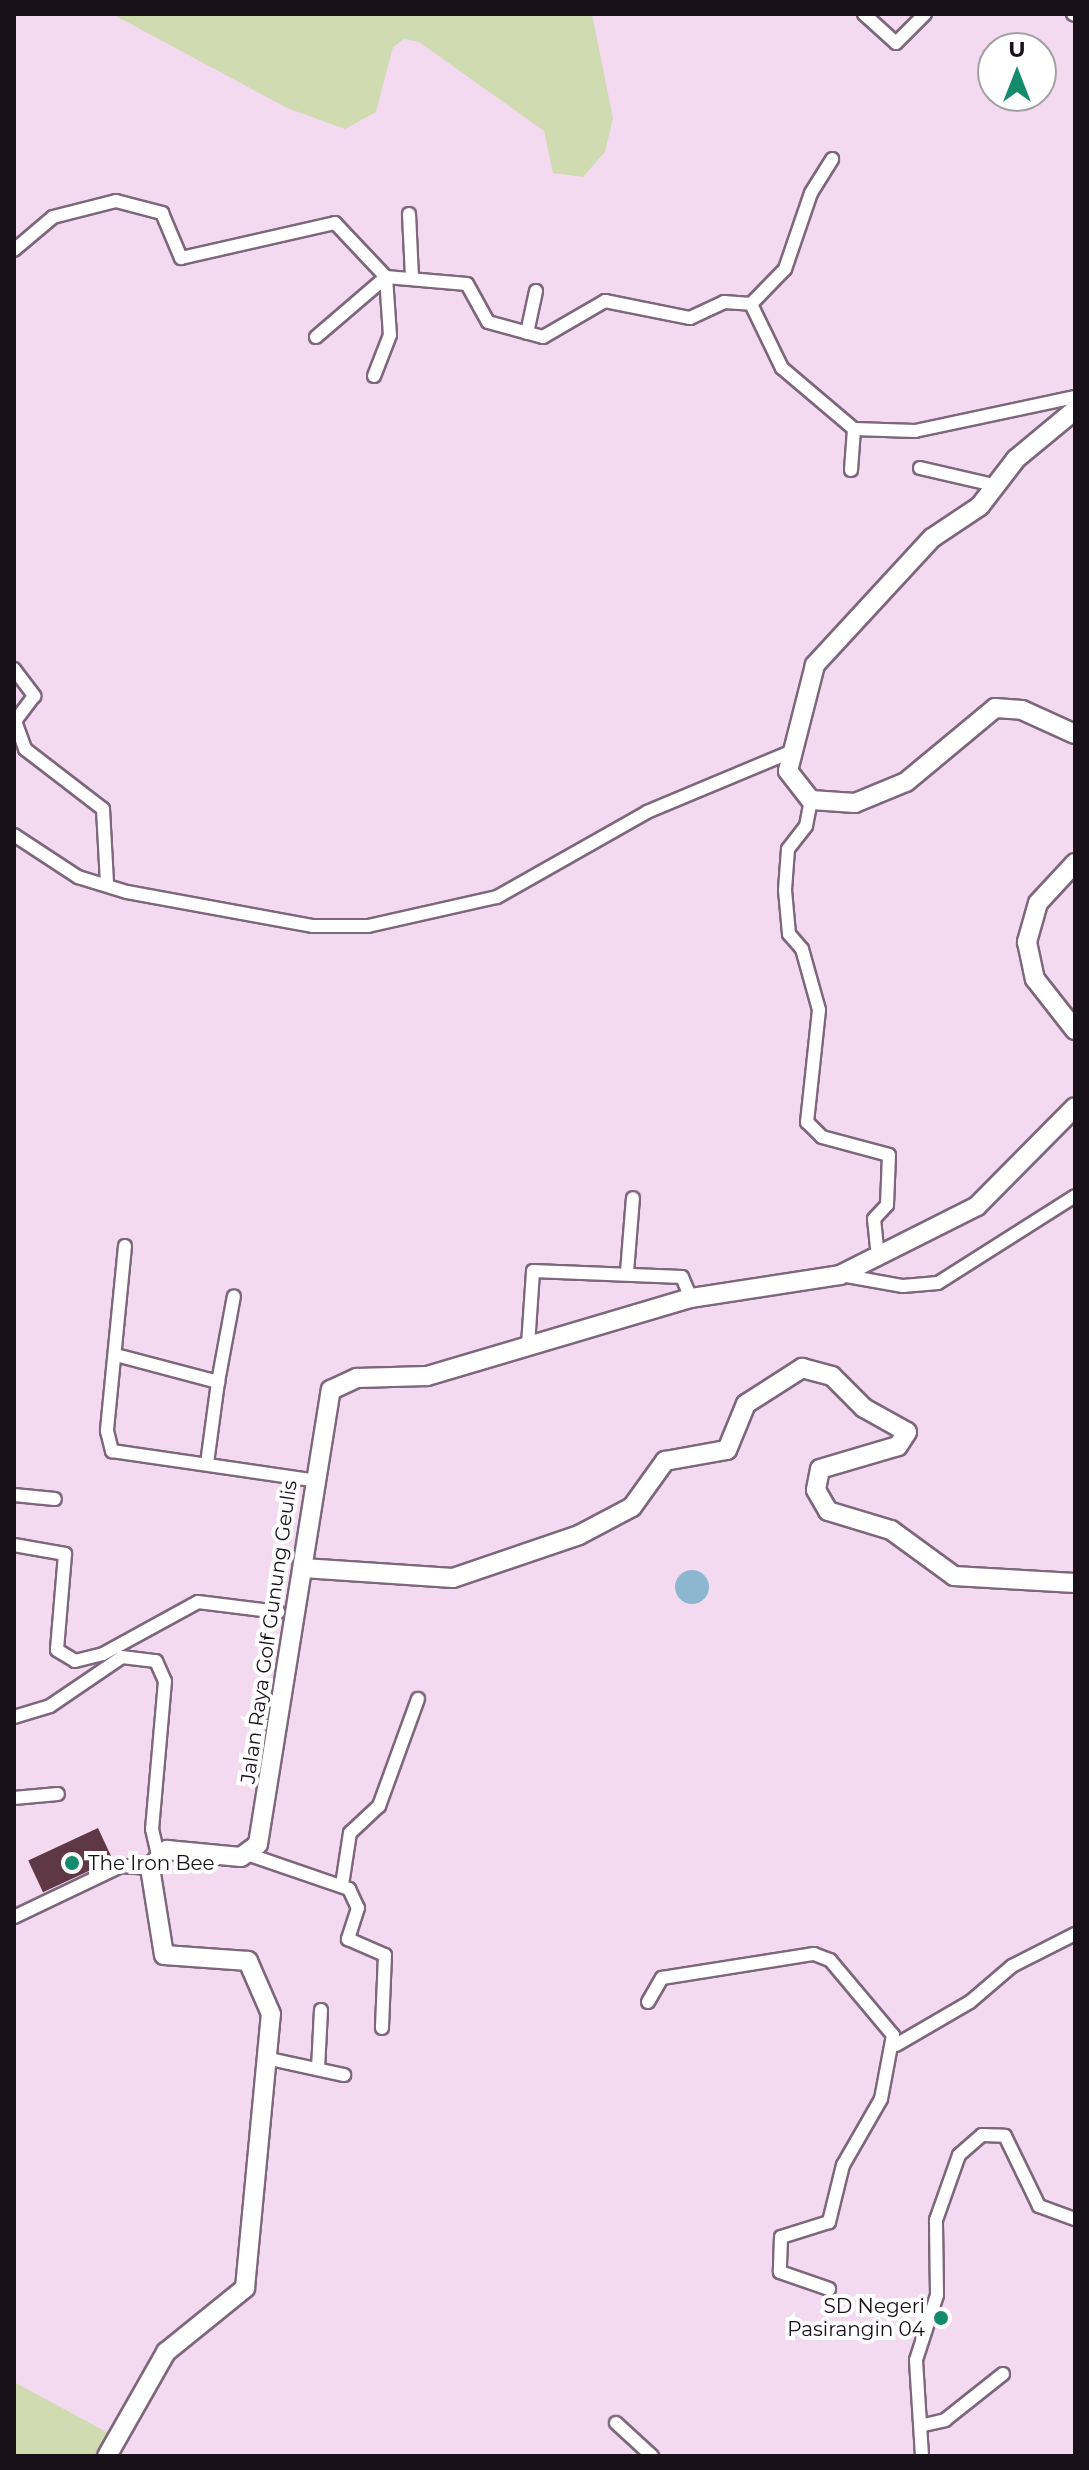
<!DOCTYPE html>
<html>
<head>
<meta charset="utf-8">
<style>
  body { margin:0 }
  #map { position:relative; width:1089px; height:2470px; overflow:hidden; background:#f3daf1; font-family:Montserrat,sans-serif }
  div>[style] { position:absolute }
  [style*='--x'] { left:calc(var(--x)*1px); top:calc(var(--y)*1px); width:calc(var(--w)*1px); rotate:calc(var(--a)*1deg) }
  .green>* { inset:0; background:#d0dbb1 }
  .water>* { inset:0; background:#8db6d1 }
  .round { border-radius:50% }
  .building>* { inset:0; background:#5f3845; transform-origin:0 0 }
  .roads { filter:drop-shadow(2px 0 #7d677c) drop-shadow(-2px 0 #7d677c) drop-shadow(0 2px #7d677c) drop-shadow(0 -2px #7d677c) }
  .street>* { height:12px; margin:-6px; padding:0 6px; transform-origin:6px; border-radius:6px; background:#fff }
  .secondary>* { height:18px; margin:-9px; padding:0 9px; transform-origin:9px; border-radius:9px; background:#fff }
  .dots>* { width:22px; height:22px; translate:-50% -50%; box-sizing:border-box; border:4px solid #fff; border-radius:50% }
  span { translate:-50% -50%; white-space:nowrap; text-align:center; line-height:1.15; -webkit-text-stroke:8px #fff; paint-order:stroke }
  .street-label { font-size:20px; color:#191119 }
  .poi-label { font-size:20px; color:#191119 }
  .left { translate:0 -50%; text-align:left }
  .right { translate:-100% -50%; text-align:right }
  .frame { position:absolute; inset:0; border:16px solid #191119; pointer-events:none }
  .north { position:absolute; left:977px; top:32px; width:80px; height:80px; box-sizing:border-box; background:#fff; border:2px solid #a3a0a3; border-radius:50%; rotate:0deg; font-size:22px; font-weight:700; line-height:32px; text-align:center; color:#191119 }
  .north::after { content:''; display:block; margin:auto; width:28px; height:36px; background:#158b6d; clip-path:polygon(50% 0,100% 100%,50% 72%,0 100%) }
</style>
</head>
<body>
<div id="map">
  <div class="green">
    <i style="clip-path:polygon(112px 14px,592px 14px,613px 118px,605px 152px,583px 177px,553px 173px,544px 131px,419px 42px,404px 39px,393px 47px,376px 112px,345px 129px,287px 108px)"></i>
    <i style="clip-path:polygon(14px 2382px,114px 2436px,101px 2456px,14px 2456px)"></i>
  </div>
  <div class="water">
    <i class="round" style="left:675px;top:1570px;width:34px;height:34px"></i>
  </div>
  <div class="building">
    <i style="left:98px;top:1828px;width:35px;height:77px;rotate:65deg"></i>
  </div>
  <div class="roads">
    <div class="street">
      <i style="--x:864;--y:14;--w:43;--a:42.2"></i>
      <i style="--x:896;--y:43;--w:41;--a:-45"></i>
      <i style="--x:1073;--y:14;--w:2;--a:27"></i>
      <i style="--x:409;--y:214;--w:64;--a:87.3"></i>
      <i style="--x:14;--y:250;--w:51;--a:-40.2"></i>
      <i style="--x:53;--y:217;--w:65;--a:-14.3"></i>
      <i style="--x:116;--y:201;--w:48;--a:14.6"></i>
      <i style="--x:162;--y:213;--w:49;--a:67.1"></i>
      <i style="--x:181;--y:258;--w:158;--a:-12.8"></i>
      <i style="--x:335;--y:223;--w:74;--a:46.6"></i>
      <i style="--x:386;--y:277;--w:81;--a:4.9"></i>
      <i style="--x:467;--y:284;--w:43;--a:61.1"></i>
      <i style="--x:488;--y:322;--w:57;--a:15.3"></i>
      <i style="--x:543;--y:337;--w:72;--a:-30.1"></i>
      <i style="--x:605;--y:301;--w:87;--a:11.3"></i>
      <i style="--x:690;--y:318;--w:38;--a:-25"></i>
      <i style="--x:724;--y:302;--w:27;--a:4"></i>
      <i style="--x:751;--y:304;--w:71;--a:64.2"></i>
      <i style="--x:782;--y:368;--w:94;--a:40.3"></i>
      <i style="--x:854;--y:429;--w:61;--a:1.9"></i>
      <i style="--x:915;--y:431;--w:164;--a:-12"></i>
      <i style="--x:751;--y:304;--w:49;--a:-45.8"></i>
      <i style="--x:785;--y:269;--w:80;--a:-71.1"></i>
      <i style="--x:811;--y:193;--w:40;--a:-58"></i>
      <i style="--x:527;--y:333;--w:43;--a:-77.9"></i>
      <i style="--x:316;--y:337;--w:92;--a:-40.6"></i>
      <i style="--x:386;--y:277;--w:58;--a:86.1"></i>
      <i style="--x:390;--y:335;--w:44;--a:111.3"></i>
      <i style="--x:920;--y:468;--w:80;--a:13"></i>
      <i style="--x:851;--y:470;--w:41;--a:-85.8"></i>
      <i style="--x:14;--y:669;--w:34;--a:53"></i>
      <i style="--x:34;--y:696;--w:31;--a:127"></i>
      <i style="--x:15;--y:721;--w:30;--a:70"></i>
      <i style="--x:25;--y:749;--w:98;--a:37.6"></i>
      <i style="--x:103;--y:809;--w:75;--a:86.9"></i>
      <i style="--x:811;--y:800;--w:26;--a:101"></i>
      <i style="--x:806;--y:826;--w:29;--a:128"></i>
      <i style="--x:788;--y:849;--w:41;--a:94.2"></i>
      <i style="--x:785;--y:890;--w:44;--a:84.8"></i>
      <i style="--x:789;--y:934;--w:20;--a:49"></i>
      <i style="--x:802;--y:949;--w:63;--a:74.4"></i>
      <i style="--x:819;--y:1010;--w:113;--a:96.1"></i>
      <i style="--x:807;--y:1122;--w:21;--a:45"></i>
      <i style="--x:822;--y:1137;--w:69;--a:15"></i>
      <i style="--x:889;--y:1155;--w:50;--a:92.3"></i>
      <i style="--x:887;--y:1205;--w:19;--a:133"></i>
      <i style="--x:874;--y:1219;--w:37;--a:84"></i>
      <i style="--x:14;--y:835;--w:77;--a:33.3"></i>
      <i style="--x:78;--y:877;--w:51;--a:17"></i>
      <i style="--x:127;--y:892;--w:188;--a:10.4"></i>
      <i style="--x:312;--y:926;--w:56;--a:0"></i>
      <i style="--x:368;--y:926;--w:132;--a:-12.7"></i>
      <i style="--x:497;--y:897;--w:172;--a:-29.5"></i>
      <i style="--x:647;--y:812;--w:153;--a:-22.7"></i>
      <i style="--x:125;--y:1246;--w:186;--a:95.6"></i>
      <i style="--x:107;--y:1431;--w:21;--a:76"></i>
      <i style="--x:112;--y:1451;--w:202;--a:8.3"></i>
      <i style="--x:627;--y:1272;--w:74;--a:-85.4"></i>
      <i style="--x:841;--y:1275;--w:63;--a:10.1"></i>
      <i style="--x:903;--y:1286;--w:35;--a:-5"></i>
      <i style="--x:938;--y:1283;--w:162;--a:-32.4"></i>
      <i style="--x:528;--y:1345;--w:74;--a:-86.1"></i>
      <i style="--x:533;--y:1271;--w:149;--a:2.3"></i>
      <i style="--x:682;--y:1277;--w:23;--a:67"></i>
      <i style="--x:116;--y:1355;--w:106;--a:14.8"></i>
      <i style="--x:218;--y:1382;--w:82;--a:97.7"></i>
      <i style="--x:218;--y:1382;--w:87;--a:-79.5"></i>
      <i style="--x:14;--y:1495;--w:41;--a:5.6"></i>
      <i style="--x:14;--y:1545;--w:52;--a:10"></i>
      <i style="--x:65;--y:1554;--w:96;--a:94.8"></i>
      <i style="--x:57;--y:1650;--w:21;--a:31"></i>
      <i style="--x:75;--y:1661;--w:29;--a:-14"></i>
      <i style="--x:103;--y:1654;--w:108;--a:-28.7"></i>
      <i style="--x:198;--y:1602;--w:81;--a:7.1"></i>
      <i style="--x:14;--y:1717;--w:38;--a:-17"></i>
      <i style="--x:50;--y:1706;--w:87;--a:-34.2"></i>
      <i style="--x:122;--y:1657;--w:34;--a:7"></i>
      <i style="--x:156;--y:1661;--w:22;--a:66"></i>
      <i style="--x:165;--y:1681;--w:149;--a:95"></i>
      <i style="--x:152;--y:1829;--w:27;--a:77"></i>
      <i style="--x:14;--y:1798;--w:44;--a:-5.2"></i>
      <i style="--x:250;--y:1855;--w:105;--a:19"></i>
      <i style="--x:349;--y:1889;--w:21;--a:65"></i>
      <i style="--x:358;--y:1908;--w:33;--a:108"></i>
      <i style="--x:348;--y:1939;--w:40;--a:23.4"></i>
      <i style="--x:385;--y:1955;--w:73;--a:92.4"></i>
      <i style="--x:342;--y:1885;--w:53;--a:-81.3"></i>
      <i style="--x:350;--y:1833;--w:40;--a:-43"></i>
      <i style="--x:379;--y:1806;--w:114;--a:-70"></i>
      <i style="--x:14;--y:1917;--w:119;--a:-25.5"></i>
      <i style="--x:121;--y:1866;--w:29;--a:4"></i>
      <i style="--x:648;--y:2002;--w:28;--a:-60"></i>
      <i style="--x:662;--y:1978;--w:154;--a:-9"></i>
      <i style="--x:814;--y:1954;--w:17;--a:21"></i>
      <i style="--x:830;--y:1960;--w:98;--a:50"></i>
      <i style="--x:893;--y:2035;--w:65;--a:100.6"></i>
      <i style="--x:881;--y:2099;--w:76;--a:119.9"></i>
      <i style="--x:843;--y:2165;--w:59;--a:103.8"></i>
      <i style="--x:829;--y:2222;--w:50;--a:162.6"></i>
      <i style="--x:781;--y:2237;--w:35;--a:92"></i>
      <i style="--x:780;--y:2272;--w:52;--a:19.1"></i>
      <i style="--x:896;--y:2045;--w:86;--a:-30.2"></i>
      <i style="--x:970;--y:2002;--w:55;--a:-40.6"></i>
      <i style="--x:1012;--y:1966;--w:71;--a:-26.9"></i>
      <i style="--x:270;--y:2059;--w:76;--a:12.2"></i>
      <i style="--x:318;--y:2069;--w:59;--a:-87.1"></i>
      <i style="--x:616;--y:2423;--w:49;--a:42.5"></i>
      <i style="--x:924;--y:2425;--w:22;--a:-13"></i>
      <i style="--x:945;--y:2420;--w:74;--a:-38.4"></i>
      <i style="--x:922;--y:2456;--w:96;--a:-93.6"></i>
      <i style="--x:916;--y:2360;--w:68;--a:-72.1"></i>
      <i style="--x:937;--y:2295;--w:75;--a:-90.8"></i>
      <i style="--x:936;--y:2220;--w:69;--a:-70.5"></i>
      <i style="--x:959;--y:2155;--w:30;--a:-41"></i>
      <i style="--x:982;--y:2135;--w:23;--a:2"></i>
      <i style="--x:1005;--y:2136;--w:78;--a:64.1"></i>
      <i style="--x:1039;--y:2206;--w:38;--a:20"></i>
    </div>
    <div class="secondary">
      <i style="--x:1075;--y:410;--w:77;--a:140.3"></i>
      <i style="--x:1016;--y:459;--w:59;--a:127.5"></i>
      <i style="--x:980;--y:506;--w:58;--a:146.3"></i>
      <i style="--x:932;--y:538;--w:173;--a:132.7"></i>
      <i style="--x:815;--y:665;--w:109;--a:104.3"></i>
      <i style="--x:788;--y:771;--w:37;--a:52"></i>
      <i style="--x:811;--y:800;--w:44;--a:3.9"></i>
      <i style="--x:855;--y:803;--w:55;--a:-22.4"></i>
      <i style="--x:906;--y:782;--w:116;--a:-39.7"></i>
      <i style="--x:995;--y:708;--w:27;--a:4"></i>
      <i style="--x:1022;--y:710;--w:58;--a:24.4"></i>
      <i style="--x:1075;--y:863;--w:54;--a:132.8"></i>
      <i style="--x:1038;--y:903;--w:41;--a:105.8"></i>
      <i style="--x:1027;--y:942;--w:38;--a:78"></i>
      <i style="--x:1035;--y:979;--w:65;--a:51.9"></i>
      <i style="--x:303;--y:1568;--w:150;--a:3.8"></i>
      <i style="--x:453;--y:1578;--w:133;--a:-18.8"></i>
      <i style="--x:579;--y:1535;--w:60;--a:-27.8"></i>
      <i style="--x:632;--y:1507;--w:57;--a:-54.3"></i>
      <i style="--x:665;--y:1461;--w:63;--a:-10.1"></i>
      <i style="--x:727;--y:1450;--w:50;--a:-67.6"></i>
      <i style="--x:746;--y:1404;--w:67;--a:-32.7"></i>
      <i style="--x:802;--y:1368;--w:31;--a:15"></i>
      <i style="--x:832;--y:1376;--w:45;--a:45"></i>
      <i style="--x:864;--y:1408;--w:49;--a:29.2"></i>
      <i style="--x:907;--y:1432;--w:17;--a:123"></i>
      <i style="--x:898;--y:1446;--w:81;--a:163.6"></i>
      <i style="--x:820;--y:1469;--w:21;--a:101"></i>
      <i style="--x:816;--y:1490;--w:24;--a:60"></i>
      <i style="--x:828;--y:1511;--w:66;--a:16.8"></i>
      <i style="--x:891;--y:1530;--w:78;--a:36.1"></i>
      <i style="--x:954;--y:1576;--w:121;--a:3.3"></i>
      <i style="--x:107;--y:2456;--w:120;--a:-60.4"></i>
      <i style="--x:166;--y:2352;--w:102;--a:-39"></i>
      <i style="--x:245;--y:2288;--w:275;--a:-84.6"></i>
      <i style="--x:271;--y:2014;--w:58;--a:-113.5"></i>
      <i style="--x:248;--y:1961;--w:84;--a:-175.9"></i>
      <i style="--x:164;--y:1955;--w:88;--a:-99.1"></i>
      <i style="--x:150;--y:1868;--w:25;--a:-47"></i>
      <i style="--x:167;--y:1850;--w:74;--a:5.4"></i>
      <i style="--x:241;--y:1857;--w:21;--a:-37"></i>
      <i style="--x:258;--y:1844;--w:460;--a:-80.9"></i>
      <i style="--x:331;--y:1390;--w:29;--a:-25"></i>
      <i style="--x:357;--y:1378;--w:70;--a:-1.6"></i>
      <i style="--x:427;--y:1376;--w:275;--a:-16.5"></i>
      <i style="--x:691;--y:1298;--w:151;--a:-8.8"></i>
      <i style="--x:840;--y:1275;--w:153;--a:-26.7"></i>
      <i style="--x:977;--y:1206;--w:139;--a:-45.3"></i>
    </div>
  </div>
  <div class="dots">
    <i style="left:72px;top:1863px;background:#158b6d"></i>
    <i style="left:941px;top:2318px;background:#158b6d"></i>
  </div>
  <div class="street-label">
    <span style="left:269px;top:1632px;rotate:-82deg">Jalan Raya Golf Gunung Geulis</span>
  </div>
  <div class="poi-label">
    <span class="left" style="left:88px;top:1863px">The Iron Bee</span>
    <span class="right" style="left:925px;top:2318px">SD Negeri<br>Pasirangin 04</span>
  </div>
  <div class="frame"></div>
  <div class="north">U</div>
</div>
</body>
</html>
